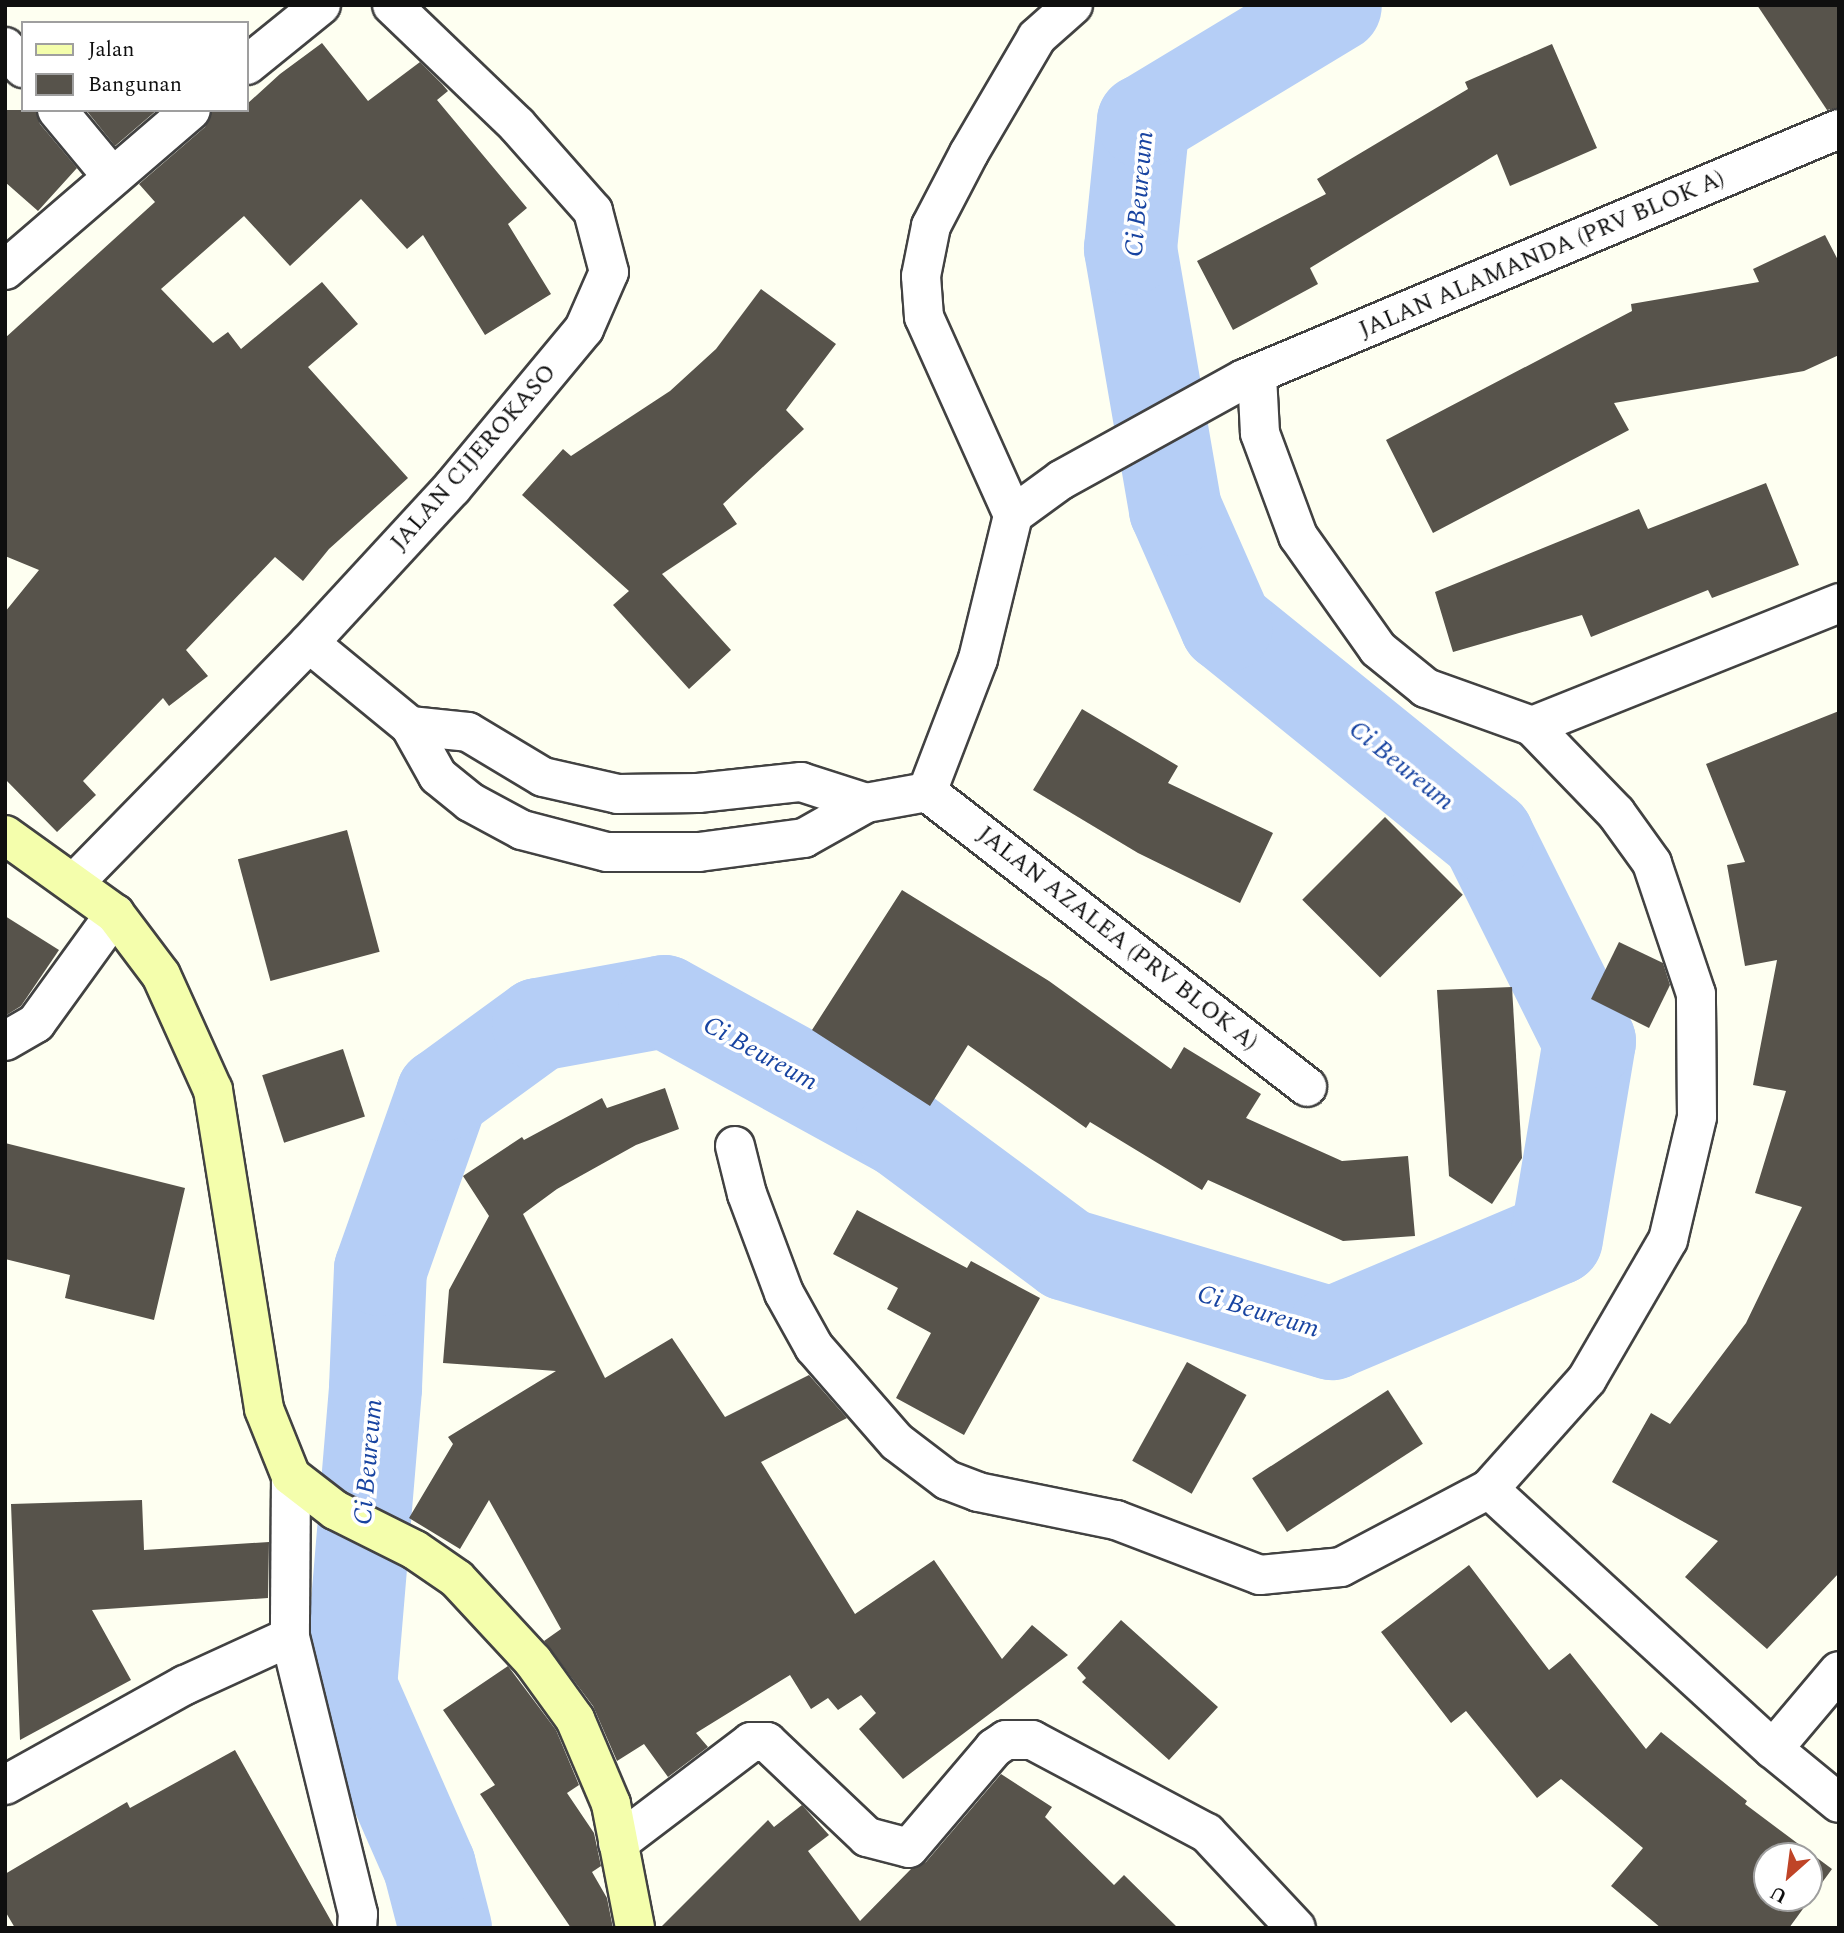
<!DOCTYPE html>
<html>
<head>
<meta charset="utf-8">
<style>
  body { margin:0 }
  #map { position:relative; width:1844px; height:1933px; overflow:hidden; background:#fefff1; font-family:Spectral,serif }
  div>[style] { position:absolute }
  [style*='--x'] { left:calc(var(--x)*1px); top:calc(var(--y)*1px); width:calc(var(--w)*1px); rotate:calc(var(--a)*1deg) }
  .river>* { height:93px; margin:-46.5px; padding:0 46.5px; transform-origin:46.5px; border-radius:46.5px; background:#b5cef6 }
  .building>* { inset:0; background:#57534b; transform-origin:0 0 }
  .roads { filter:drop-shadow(2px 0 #424242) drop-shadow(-2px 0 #424242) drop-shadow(0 2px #424242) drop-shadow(0 -2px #424242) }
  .street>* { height:38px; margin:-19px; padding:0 19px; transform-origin:19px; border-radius:19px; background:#fff }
  .secondary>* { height:38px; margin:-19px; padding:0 19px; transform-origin:19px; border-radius:19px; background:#f4feac }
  span { translate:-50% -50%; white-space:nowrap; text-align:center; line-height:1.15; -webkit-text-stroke:7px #fff; paint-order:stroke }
  .street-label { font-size:24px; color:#0f0f0f }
  .water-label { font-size:26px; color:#1844a1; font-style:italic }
  .frame { position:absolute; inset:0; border:7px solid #0f0f0f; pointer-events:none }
  .legend { position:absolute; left:21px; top:21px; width:228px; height:91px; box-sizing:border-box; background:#fff; border:2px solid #9f9f9f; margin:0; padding:9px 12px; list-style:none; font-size:21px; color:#0f0f0f }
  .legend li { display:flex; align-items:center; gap:14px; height:35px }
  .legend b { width:35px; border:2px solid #9f9f9f }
  .north { position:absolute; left:1753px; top:1842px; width:70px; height:70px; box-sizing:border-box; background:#fff; border:2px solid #9f9f9f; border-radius:50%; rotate:208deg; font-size:19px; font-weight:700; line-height:28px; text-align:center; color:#0f0f0f }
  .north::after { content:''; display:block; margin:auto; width:24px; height:32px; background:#bf4427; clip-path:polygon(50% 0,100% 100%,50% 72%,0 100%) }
</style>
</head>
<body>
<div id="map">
  <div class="river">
    <i style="--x:445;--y:1928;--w:64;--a:-104.5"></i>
    <i style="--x:429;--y:1866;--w:197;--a:-113.7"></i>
    <i style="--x:350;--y:1686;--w:300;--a:-85.2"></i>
    <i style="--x:375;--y:1387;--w:118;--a:-87.6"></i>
    <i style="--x:380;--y:1269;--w:186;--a:-70.5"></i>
    <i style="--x:442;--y:1094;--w:119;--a:-36.1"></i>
    <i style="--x:538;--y:1024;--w:128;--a:-10.3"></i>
    <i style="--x:664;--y:1001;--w:272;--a:28.8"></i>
    <i style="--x:902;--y:1132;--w:204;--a:36.6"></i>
    <i style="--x:1066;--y:1254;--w:277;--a:16.6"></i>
    <i style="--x:1331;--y:1333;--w:244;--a:-22.9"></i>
    <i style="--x:1556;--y:1238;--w:200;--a:-80.5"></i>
    <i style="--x:1589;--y:1041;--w:229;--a:-116.5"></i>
    <i style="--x:1487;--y:836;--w:336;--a:-141"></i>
    <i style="--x:1226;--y:625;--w:127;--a:-113.7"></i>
    <i style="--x:1175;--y:509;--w:265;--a:-99.8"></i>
    <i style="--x:1130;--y:248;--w:128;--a:-84.2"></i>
    <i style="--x:1143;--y:121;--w:224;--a:-31.1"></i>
  </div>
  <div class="building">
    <i style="clip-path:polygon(1757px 5px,1839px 5px,1839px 108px,1827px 110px)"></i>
    <i style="clip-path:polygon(322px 43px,368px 101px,420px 62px,442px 84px,448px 91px,437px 100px,527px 208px,508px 224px,551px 294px,485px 335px,423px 235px,407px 249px,361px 199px,290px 266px,244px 216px,161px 289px,213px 343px,228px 332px,241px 349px,322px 282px,358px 324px,308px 367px,408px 478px,329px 549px,303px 581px,275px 557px,186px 650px,208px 676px,169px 706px,163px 698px,83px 781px,96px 795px,57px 832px,5px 779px,5px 612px,39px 570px,5px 556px,5px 338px,155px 202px,139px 184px,205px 127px,212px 110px,247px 110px,247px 104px,280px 74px)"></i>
    <i style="clip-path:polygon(1552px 44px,1597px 148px,1510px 186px,1497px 154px,1310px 268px,1318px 284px,1233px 330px,1197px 261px,1326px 194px,1317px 179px,1468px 89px,1465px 82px)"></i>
    <i style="clip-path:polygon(5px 110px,36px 110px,40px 124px,77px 168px,38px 211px,5px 182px)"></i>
    <i style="clip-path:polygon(86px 110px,157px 110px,115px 146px)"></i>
    <i style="clip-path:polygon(1825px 235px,1839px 262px,1839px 355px,1804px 371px,1614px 403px,1629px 430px,1433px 533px,1386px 440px,1632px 311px,1631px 304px,1759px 282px,1753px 269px)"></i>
    <i style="clip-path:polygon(761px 289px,836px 344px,786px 410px,804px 429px,723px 504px,737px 524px,662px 574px,731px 650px,689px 689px,613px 605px,629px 591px,522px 495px,563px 449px,571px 456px,670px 391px,716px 349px)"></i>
    <i style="clip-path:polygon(1766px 483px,1799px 565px,1712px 598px,1708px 590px,1591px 637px,1582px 615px,1453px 652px,1435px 592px,1639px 509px,1648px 529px)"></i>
    <i style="clip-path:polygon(1082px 709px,1178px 766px,1168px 783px,1273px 833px,1240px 903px,1138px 853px,1033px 790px)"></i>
    <i style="clip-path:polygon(1839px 711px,1839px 1573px,1767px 1649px,1685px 1577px,1718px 1541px,1612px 1482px,1651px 1413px,1670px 1424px,1746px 1323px,1802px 1207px,1755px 1193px,1786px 1091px,1753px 1085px,1777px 960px,1745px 966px,1727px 865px,1745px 862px,1706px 764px)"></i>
    <i style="left:1385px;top:817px;width:110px;height:117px;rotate:45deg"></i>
    <i style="left:347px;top:830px;width:126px;height:113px;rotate:75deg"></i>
    <i style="clip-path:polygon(902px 890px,1049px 981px,1171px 1069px,1184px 1047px,1261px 1094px,1246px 1118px,1342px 1161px,1408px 1156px,1415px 1236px,1343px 1241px,1208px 1180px,1202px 1190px,1090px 1122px,1086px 1128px,968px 1045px,930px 1106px,812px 1030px)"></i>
    <i style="clip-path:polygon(5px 916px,59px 950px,21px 1006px,5px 1016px)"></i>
    <i style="clip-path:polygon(1619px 942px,1663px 963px,1670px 985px,1649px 1028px,1591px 999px)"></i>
    <i style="clip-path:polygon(1512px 987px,1522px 1158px,1492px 1204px,1449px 1176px,1437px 990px)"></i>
    <i style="left:343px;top:1049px;width:71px;height:85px;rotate:72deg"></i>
    <i style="clip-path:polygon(665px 1088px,679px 1129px,636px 1145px,557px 1189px,523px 1214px,605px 1378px,672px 1338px,725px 1417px,809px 1375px,847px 1418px,761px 1462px,855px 1614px,934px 1560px,1002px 1659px,1032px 1625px,1068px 1655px,903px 1779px,859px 1729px,876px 1713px,861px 1695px,838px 1710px,828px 1698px,811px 1709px,790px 1675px,696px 1733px,708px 1747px,668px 1777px,644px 1744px,617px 1761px,593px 1706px,544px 1641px,561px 1629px,489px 1500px,460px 1549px,409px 1518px,453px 1444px,448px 1437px,556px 1371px,443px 1363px,449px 1290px,489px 1216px,463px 1176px,522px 1137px,524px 1140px,602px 1098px,607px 1108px)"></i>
    <i style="clip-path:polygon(5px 1143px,185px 1188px,154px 1320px,65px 1298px,70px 1275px,5px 1259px)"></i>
    <i style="clip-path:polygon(857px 1210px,967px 1268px,971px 1261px,1040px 1298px,964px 1435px,896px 1398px,931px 1333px,887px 1309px,898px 1288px,833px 1254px)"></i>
    <i style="left:1187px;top:1362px;width:68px;height:113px;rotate:29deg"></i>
    <i style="left:1388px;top:1390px;width:64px;height:162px;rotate:57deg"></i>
    <i style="clip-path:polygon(142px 1500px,144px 1550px,269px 1542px,268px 1598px,92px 1610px,131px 1680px,20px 1740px,11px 1504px)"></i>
    <i style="clip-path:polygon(evenodd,1469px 1565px,1549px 1670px,1570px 1653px,1646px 1749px,1661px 1732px,1747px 1801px,1745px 1804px,1832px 1869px,1789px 1928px,1661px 1928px,1611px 1886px,1643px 1848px,1561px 1779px,1537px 1798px,1466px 1711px,1451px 1723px,1381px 1632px,1469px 1565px,1767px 1856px,1809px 1856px,1809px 1898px,1767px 1898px,1767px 1856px)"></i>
    <i style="clip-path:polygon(1121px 1620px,1218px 1707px,1169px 1760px,1082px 1682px,1086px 1678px,1077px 1668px)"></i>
    <i style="clip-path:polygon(508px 1666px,556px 1730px,579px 1785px,567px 1793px,594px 1833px,601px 1866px,592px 1872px,607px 1898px,613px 1928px,571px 1928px,480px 1794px,495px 1785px,443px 1710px)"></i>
    <i style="clip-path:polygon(235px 1750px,335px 1928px,15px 1928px,5px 1911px,5px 1874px,127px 1802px,130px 1808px)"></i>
    <i style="clip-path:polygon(1001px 1774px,1052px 1807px,1045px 1817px,1114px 1885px,1124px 1875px,1178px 1928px,660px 1928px,768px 1820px,774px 1827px,802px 1805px,829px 1835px,808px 1851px,860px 1921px,911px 1869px,926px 1862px)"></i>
  </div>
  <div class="roads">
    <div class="street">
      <i style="--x:5;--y:47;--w:28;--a:49"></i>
      <i style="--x:247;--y:65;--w:95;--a:-39"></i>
      <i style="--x:57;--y:110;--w:85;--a:50.3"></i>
      <i style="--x:5;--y:270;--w:245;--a:-40.7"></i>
      <i style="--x:1013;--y:515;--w:217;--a:-114.2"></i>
      <i style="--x:924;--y:317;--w:41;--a:-94.2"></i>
      <i style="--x:921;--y:276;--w:51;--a:-78.7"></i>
      <i style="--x:931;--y:226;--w:82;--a:-62.5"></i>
      <i style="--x:969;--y:153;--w:134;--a:-59.6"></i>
      <i style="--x:1037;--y:37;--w:48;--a:-41.6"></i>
      <i style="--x:309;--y:643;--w:131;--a:39.4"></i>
      <i style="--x:410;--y:726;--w:57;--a:60.8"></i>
      <i style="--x:438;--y:776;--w:41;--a:39.1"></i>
      <i style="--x:470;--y:802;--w:59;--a:28.3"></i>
      <i style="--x:522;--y:830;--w:88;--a:14.5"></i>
      <i style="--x:607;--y:852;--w:92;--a:0"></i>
      <i style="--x:699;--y:852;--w:106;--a:-7.6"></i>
      <i style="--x:804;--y:838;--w:71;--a:-29.4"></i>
      <i style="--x:866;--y:803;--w:62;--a:-10.2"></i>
      <i style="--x:927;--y:792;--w:142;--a:-69"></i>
      <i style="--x:978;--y:659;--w:148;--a:-76.3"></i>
      <i style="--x:1013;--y:515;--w:59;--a:-36.1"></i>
      <i style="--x:1061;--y:480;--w:209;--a:-28.9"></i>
      <i style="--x:1244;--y:379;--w:645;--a:-22.79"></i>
      <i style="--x:410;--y:726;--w:58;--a:5.9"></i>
      <i style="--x:468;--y:732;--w:87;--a:31"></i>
      <i style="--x:543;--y:777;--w:77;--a:12.8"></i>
      <i style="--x:618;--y:794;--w:80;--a:-0.7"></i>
      <i style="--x:698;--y:793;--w:104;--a:-6.1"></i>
      <i style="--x:801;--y:782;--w:68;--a:17.9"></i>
      <i style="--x:1532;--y:726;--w:331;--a:-21.8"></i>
      <i style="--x:927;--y:792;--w:481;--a:37.8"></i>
      <i style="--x:75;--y:882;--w:334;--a:-45.6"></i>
      <i style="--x:309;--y:643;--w:211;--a:-47.3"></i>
      <i style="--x:452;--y:488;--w:207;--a:-50.3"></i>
      <i style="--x:584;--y:329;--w:62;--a:-66.3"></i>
      <i style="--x:609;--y:272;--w:63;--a:-104.7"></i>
      <i style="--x:593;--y:211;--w:115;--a:-131.5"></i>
      <i style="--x:517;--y:125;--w:173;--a:-136.2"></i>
      <i style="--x:5;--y:1041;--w:36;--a:-30"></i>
      <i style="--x:36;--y:1023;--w:135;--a:-54.1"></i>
      <i style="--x:735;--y:1146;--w:49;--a:76"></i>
      <i style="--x:747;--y:1194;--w:106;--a:69.5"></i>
      <i style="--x:784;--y:1293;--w:62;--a:60.9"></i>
      <i style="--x:814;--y:1347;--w:126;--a:48.9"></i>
      <i style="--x:897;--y:1442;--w:63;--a:37.2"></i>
      <i style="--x:947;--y:1480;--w:33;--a:21"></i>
      <i style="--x:978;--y:1492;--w:141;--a:11.5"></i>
      <i style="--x:1116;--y:1520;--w:154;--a:20.9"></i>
      <i style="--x:1260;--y:1575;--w:81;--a:-5.6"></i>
      <i style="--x:1341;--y:1567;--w:167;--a:-27.8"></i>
      <i style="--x:1489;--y:1489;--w:147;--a:-48.3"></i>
      <i style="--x:1587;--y:1379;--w:161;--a:-59.8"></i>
      <i style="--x:1668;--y:1240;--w:126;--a:-76.7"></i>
      <i style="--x:1697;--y:1117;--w:123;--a:-90.5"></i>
      <i style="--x:1696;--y:994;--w:138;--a:-108.6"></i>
      <i style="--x:1652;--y:863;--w:62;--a:-125.8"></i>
      <i style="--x:1616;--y:813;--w:121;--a:-134"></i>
      <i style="--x:1532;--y:726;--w:113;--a:-160.3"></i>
      <i style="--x:1426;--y:688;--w:62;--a:-140.9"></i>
      <i style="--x:1378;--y:649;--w:138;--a:-125.3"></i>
      <i style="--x:1298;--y:536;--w:110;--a:-110.3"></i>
      <i style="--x:1260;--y:433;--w:58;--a:-93"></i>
      <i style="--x:291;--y:1476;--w:161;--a:90.4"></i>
      <i style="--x:290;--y:1637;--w:285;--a:76.2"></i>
      <i style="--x:358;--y:1914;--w:14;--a:94"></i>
      <i style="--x:1489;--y:1489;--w:385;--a:42.5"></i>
      <i style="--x:1773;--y:1749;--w:85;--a:39.3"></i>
      <i style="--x:1773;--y:1749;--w:102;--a:-49.8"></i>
      <i style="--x:5;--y:1785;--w:206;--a:-29.1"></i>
      <i style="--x:185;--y:1685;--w:115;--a:-24.6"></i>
      <i style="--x:618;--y:1843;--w:167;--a:-37.2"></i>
      <i style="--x:751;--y:1742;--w:16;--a:0"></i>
      <i style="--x:767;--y:1742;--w:138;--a:43.5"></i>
      <i style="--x:867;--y:1837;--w:43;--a:14.7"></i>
      <i style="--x:909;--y:1848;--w:131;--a:-49.6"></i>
      <i style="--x:994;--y:1748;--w:14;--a:-34"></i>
      <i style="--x:1006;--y:1740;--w:26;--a:0"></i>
      <i style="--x:1032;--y:1740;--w:198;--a:28"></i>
      <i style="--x:1207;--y:1833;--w:130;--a:46.9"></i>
    </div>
    <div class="secondary">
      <i style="--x:5;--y:835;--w:135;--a:35.7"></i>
      <i style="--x:115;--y:914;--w:76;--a:53"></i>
      <i style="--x:161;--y:975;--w:126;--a:65.7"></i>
      <i style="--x:213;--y:1090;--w:323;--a:80.9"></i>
      <i style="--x:264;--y:1409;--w:72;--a:68.1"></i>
      <i style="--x:291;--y:1476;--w:56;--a:37.7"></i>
      <i style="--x:335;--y:1510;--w:89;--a:26.6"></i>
      <i style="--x:415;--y:1550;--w:51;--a:34.6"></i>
      <i style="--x:457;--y:1579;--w:112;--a:47.2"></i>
      <i style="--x:533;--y:1661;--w:72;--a:54.1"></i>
      <i style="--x:575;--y:1719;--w:92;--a:67"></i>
      <i style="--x:611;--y:1804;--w:126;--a:79"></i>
    </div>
  </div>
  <div class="street-label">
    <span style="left:1542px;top:255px;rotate:-23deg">JALAN ALAMANDA (PRV BLOK A)</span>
    <span style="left:474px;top:458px;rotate:-49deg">JALAN CIJEROKASO</span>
    <span style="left:1117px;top:939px;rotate:38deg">JALAN AZALEA (PRV BLOK A)</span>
  </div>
  <div class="water-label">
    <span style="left:1140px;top:194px;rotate:-85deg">Ci Beureum</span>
    <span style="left:1401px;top:766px;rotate:39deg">Ci Beureum</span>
    <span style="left:760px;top:1054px;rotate:29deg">Ci Beureum</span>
    <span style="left:1258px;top:1312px;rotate:17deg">Ci Beureum</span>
    <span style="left:369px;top:1462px;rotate:-85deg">Ci Beureum</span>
  </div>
  <div class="frame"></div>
  <ul class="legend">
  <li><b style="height:9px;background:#f4feac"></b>Jalan</li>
  <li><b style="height:19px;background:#57534b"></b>Bangunan</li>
  </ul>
  <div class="north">U</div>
</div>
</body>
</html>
